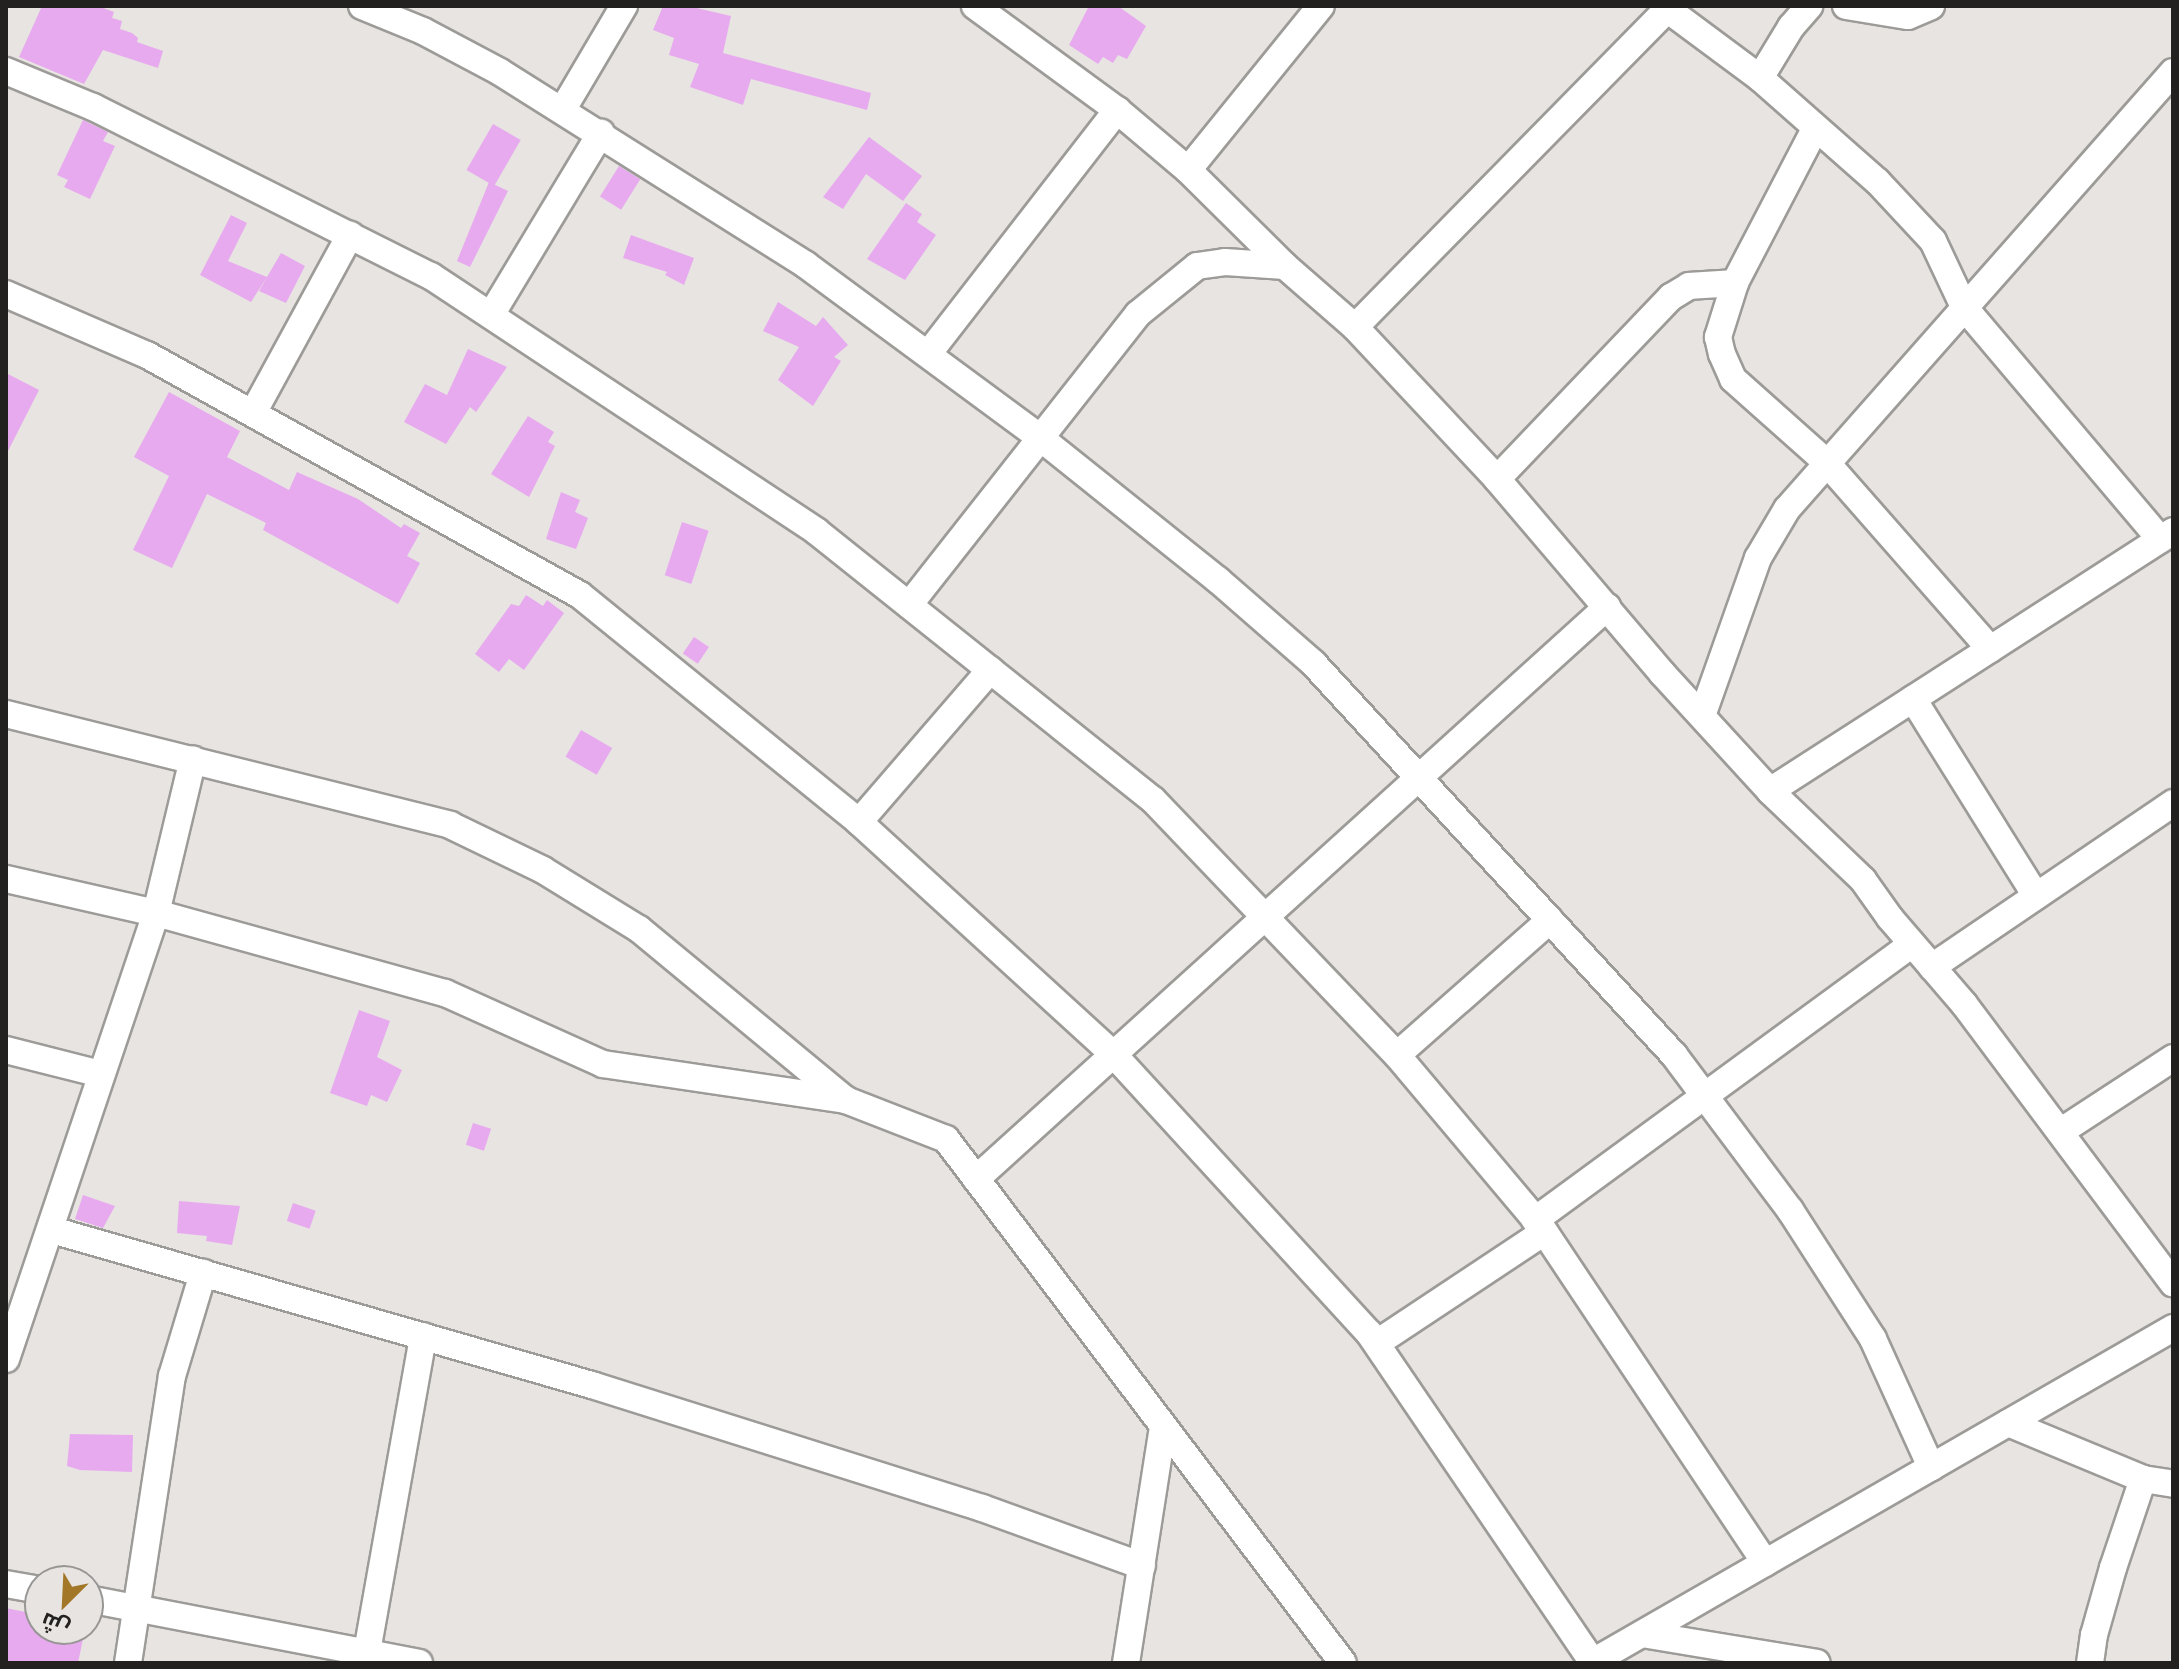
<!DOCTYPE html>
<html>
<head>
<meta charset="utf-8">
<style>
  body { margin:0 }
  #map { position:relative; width:2179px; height:1669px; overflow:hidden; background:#e7e4e1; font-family:Georgia,Cairo,serif }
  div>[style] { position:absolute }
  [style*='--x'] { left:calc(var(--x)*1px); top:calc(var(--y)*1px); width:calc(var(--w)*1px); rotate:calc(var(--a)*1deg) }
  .building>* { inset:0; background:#e8aaef; transform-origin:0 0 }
  .roads { filter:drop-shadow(2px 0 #9d9b98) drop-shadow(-2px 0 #9d9b98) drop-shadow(0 2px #9d9b98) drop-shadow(0 -2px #9d9b98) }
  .minor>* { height:26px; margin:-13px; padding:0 13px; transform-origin:13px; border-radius:13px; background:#fff }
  span { translate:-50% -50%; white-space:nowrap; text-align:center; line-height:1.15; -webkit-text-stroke:6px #e7e4e1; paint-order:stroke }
  .frame { position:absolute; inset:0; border:8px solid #222120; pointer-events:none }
  .north { position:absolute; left:24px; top:1565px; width:80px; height:80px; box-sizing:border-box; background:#e7e4e1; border:2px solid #989694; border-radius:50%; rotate:204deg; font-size:22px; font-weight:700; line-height:32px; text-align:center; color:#222120 }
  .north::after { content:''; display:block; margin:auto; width:28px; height:36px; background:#a37728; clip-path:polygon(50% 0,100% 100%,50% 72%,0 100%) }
</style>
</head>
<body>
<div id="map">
  <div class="building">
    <i style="clip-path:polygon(42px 6px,98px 6px,114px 12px,112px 18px,122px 21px,120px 29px,132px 33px,138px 38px,137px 42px,163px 51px,158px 68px,103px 50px,84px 84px,19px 57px)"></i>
    <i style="clip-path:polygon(663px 6px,688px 6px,731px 16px,723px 53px,871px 93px,867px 110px,751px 79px,743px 105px,690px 87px,699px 64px,669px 55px,674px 38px,653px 30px)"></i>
    <i style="clip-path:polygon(1089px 6px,1118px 6px,1146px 26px,1127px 59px,1118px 55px,1113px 63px,1103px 57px,1098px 64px,1069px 45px)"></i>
    <i style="clip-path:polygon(83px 120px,108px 132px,103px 141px,115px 146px,90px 199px,64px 187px,68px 180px,57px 175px)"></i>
    <i style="left:493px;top:124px;width:32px;height:53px;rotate:30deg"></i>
    <i style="clip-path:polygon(869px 137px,922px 176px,903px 201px,866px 174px,843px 209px,823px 197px)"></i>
    <i style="left:619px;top:166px;width:25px;height:36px;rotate:32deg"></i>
    <i style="clip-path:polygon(489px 182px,508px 191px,470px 267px,457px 261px)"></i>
    <i style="clip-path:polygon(906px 203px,922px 214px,917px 222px,936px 235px,905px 280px,867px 259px)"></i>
    <i style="clip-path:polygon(231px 215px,247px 223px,228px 261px,267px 277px,281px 253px,305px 266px,286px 303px,259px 291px,267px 277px,251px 302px,200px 275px)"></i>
    <i style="clip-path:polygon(631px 235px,694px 258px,684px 285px,665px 275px,667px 272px,623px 258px)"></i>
    <i style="clip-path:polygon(778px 302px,816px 326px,823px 317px,848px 345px,834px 357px,841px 361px,813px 406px,778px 380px,799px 347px,763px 331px)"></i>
    <i style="clip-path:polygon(468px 349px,507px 367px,476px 412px,470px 407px,446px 444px,404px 422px,425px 384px,447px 395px)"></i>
    <i style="clip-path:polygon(6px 373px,39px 390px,6px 455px)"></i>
    <i style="clip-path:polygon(169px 392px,240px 431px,227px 457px,289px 490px,297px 472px,358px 499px,401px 528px,404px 524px,420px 533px,407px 556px,420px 563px,398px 604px,263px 530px,266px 523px,207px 494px,172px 568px,133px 550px,169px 476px,134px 457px)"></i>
    <i style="clip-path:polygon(528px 416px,554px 432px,548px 442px,555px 446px,529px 497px,491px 474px)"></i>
    <i style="clip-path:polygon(561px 492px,580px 500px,575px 512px,588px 518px,576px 549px,546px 539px)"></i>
    <i style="left:682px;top:522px;width:28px;height:56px;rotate:18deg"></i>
    <i style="clip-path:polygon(526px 595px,543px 606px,547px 600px,564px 613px,524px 670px,509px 659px,499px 672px,475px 654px,511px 604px,519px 606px)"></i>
    <i style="left:694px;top:637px;width:18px;height:20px;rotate:34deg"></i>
    <i style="left:581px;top:730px;width:36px;height:31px;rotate:30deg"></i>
    <i style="clip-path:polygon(359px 1010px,390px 1021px,377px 1057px,402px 1070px,387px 1102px,371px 1095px,367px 1106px,330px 1093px)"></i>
    <i style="left:473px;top:1123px;width:19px;height:23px;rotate:18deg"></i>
    <i style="clip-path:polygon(83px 1195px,115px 1206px,103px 1228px,75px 1219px)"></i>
    <i style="clip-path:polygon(179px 1201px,240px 1206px,232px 1245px,206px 1241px,207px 1236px,177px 1233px)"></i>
    <i style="left:293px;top:1203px;width:24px;height:19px;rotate:19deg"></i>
    <i style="clip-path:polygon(70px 1434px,133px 1435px,132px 1472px,80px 1470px,67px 1466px)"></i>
    <i style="clip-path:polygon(6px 1608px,40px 1615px,40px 1629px,85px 1629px,78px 1663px,6px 1663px)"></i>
  </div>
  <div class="roads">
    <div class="minor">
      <i style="--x:362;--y:6;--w:66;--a:22.3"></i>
      <i style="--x:423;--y:31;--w:87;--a:28"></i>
      <i style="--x:500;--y:72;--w:362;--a:32.2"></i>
      <i style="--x:806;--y:265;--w:295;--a:36.4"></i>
      <i style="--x:1043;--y:440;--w:224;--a:38.7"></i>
      <i style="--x:1218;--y:580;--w:126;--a:41.1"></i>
      <i style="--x:1313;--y:663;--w:533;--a:47.36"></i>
      <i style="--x:1674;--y:1055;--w:194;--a:53.2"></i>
      <i style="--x:1790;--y:1210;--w:153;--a:57.2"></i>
      <i style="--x:1873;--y:1339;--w:141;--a:65.6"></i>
      <i style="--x:975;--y:6;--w:176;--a:36.2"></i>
      <i style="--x:1117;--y:110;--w:93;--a:40.2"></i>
      <i style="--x:1188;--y:170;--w:136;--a:44.7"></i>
      <i style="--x:1285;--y:266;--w:93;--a:41.1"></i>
      <i style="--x:1355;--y:327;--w:208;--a:46.9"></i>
      <i style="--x:1497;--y:479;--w:255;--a:49.6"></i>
      <i style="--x:1662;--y:673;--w:160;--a:47.5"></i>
      <i style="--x:1770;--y:791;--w:129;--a:43.7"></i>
      <i style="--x:1863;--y:880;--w:47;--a:54.6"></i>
      <i style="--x:1890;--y:918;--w:113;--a:49.3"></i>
      <i style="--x:1964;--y:1004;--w:349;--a:53.2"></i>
      <i style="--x:1663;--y:6;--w:121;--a:36.6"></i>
      <i style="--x:1760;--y:78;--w:156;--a:41.4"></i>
      <i style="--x:1877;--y:181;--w:82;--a:47"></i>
      <i style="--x:1933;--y:241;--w:73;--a:64.8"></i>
      <i style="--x:1964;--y:307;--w:304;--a:49.8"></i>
      <i style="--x:1846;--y:6;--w:63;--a:9.2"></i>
      <i style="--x:1908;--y:16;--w:25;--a:-23"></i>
      <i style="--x:6;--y:71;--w:94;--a:22.5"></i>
      <i style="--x:93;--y:107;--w:378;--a:26.6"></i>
      <i style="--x:431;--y:276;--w:462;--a:33.5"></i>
      <i style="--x:816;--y:531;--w:431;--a:38.6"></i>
      <i style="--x:1153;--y:800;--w:353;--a:46.3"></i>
      <i style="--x:1397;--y:1055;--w:222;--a:49.9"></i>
      <i style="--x:1540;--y:1225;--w:406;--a:56.3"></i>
      <i style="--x:1760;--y:78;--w:60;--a:-58.7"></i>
      <i style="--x:1791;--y:27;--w:28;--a:-49"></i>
      <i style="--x:563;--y:109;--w:120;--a:-59.4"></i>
      <i style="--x:1815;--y:129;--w:174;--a:117.5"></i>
      <i style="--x:1735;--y:283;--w:57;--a:107.5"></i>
      <i style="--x:1718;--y:337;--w:17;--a:77"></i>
      <i style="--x:1722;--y:354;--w:27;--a:66"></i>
      <i style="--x:1733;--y:379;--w:125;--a:41.7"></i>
      <i style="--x:1826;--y:462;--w:249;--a:48.7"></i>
      <i style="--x:1188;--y:170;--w:211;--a:-51"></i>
      <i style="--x:6;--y:294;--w:154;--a:23.4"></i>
      <i style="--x:147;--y:355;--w:495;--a:29"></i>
      <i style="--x:580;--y:595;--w:360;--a:39.1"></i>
      <i style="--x:859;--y:822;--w:347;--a:42.4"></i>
      <i style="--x:1115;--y:1056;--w:376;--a:47.5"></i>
      <i style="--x:1369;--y:1333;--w:398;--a:55.8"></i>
      <i style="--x:491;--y:315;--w:213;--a:-58.9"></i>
      <i style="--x:1355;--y:327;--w:450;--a:-45.5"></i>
      <i style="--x:928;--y:354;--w:309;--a:-52.2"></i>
      <i style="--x:253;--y:413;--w:203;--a:-61.4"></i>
      <i style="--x:1497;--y:479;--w:252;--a:-46.3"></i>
      <i style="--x:1671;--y:297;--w:21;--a:-31"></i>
      <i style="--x:1689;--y:286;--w:46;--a:-3.7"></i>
      <i style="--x:909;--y:605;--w:370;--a:-51.8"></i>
      <i style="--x:1138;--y:314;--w:76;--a:-39.1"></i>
      <i style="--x:1197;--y:266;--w:28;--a:-8"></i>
      <i style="--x:1225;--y:262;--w:60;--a:3.8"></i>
      <i style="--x:1913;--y:699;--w:232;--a:58"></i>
      <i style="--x:6;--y:714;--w:458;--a:14"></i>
      <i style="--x:450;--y:825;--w:103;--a:25.8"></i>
      <i style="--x:543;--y:870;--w:113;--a:31.6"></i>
      <i style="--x:639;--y:929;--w:268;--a:39.6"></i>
      <i style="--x:1702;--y:716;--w:168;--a:-70.5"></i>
      <i style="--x:1758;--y:558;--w:57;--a:-59.4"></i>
      <i style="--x:1787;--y:509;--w:583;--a:-48.55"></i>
      <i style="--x:1770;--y:791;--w:480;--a:-32.8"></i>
      <i style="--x:859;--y:822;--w:201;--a:-49.2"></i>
      <i style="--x:6;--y:879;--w:154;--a:12.8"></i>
      <i style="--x:156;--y:913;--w:300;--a:15.5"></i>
      <i style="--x:445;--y:993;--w:173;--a:24.2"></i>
      <i style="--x:603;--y:1064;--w:246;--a:8.4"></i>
      <i style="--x:846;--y:1100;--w:107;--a:21.3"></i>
      <i style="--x:946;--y:1139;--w:657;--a:52.85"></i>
      <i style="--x:1932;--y:967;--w:292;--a:-34.2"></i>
      <i style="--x:6;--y:1050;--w:98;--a:14.2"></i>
      <i style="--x:1397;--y:1055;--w:204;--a:-41.4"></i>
      <i style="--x:2060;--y:1132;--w:135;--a:-33.2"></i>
      <i style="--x:976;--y:1179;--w:852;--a:-42.19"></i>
      <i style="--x:1535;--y:1220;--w:467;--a:-36.2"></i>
      <i style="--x:52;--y:1230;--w:562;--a:16.02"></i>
      <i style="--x:592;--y:1385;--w:409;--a:17.5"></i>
      <i style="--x:982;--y:1508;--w:170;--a:19.9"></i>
      <i style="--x:1377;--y:1343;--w:201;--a:-33.6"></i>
      <i style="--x:6;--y:1359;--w:471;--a:-71.4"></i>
      <i style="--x:156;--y:913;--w:158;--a:-76.5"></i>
      <i style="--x:2008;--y:1423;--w:146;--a:22.5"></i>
      <i style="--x:2143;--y:1479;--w:30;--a:9"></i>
      <i style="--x:6;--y:1584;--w:35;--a:10"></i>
      <i style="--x:88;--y:1599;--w:337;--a:10.9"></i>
      <i style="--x:1642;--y:1634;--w:177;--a:9.4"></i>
      <i style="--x:128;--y:1663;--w:290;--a:-81.3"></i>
      <i style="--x:172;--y:1376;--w:108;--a:-73.2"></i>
      <i style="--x:365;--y:1663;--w:332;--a:-79.9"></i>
      <i style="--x:1126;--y:1663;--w:239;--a:-81.1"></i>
      <i style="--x:1591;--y:1663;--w:672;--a:-29.92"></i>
      <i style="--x:2090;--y:1663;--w:28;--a:-82"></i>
      <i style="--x:2094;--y:1635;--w:70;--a:-74.2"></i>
      <i style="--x:2113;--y:1568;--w:94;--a:-71.4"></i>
    </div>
  </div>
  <div class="frame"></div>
  <div class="north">ش</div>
</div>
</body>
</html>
